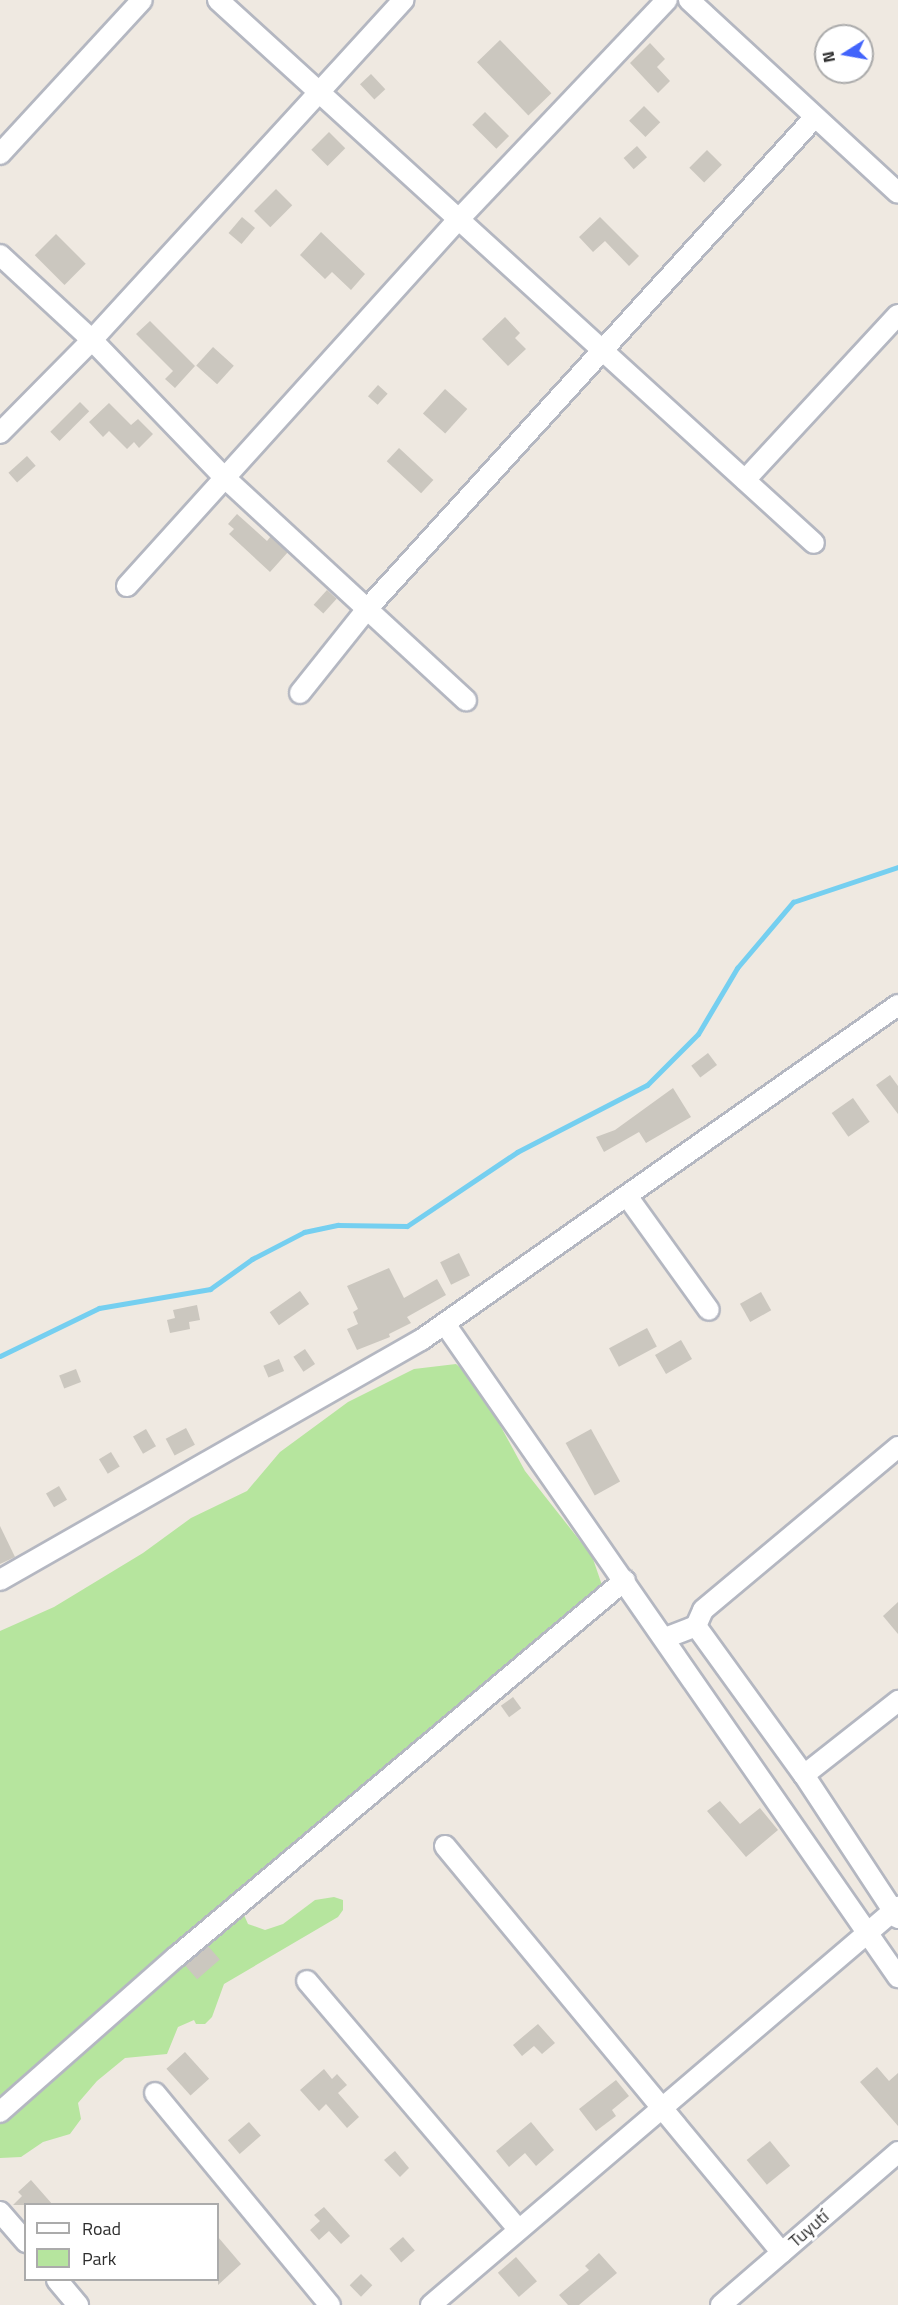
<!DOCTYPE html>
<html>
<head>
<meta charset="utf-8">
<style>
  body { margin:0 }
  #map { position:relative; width:898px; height:2305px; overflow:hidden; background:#efe9e1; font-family:"Titillium Web",sans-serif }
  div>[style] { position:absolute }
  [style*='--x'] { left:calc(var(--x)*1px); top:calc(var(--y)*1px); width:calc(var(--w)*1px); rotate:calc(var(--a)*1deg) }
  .green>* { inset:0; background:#b6e59e }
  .stream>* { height:5px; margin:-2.5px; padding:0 2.5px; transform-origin:2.5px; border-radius:2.5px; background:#75cff0 }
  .building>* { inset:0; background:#cbc7bf; transform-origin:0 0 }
  .roads { filter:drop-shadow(2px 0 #b4b7c1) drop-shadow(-2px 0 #b4b7c1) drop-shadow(0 2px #b4b7c1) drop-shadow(0 -2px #b4b7c1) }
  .minor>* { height:20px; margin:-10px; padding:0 10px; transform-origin:10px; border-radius:10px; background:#fff }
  span { translate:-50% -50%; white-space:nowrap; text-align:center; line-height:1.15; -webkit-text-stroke:5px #fff; paint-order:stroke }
  .street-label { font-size:18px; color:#2e2e2e }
  .legend { position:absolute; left:24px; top:2203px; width:195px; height:78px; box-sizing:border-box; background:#fff; border:2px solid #ababab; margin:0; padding:8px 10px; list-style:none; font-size:18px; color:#2e2e2e }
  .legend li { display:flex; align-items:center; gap:12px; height:30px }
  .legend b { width:30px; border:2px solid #ababab }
  .north { position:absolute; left:814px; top:24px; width:60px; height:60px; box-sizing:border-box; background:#fff; border:2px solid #ababab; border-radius:50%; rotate:259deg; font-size:16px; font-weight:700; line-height:24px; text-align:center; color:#2e2e2e }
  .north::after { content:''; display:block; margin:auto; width:21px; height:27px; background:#4264fb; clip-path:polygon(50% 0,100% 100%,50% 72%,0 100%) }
</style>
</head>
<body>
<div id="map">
  <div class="green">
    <i style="clip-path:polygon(456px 1364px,476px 1381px,525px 1471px,592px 1556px,604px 1591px,445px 1746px,399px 1778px,367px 1811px,245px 1906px,244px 1915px,248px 1924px,265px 1930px,283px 1924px,315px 1900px,334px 1897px,343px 1900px,343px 1910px,338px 1917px,224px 1984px,212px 2017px,205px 2024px,196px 2024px,194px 2020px,178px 2027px,167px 2054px,125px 2058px,97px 2081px,78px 2103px,81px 2119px,70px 2134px,43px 2142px,21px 2157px,0 2158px,0 1631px,54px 1607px,143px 1553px,191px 1518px,247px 1491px,280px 1452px,348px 1402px,414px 1369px)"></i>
  </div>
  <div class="stream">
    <i style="--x:0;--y:1356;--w:110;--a:-25.9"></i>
    <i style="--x:99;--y:1308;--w:113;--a:-9.7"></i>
    <i style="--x:210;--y:1289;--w:52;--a:-35.5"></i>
    <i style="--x:252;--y:1259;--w:59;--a:-27.4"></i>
    <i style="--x:304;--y:1232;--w:35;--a:-12"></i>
    <i style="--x:338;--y:1225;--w:69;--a:0.8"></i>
    <i style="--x:407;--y:1226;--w:133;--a:-33.9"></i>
    <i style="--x:517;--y:1152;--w:146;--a:-27.3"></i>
    <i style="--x:647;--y:1085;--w:72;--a:-45"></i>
    <i style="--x:698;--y:1034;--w:77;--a:-59.4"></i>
    <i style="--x:737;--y:968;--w:87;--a:-49.7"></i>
    <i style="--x:793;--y:902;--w:111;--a:-18.4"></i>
  </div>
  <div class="building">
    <i style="left:500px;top:40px;width:74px;height:32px;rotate:46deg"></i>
    <i style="clip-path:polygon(650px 43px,665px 59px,657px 67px,670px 81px,658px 93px,630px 63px)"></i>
    <i style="left:371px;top:74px;width:21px;height:15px;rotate:47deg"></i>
    <i style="left:644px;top:106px;width:23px;height:21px;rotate:45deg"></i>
    <i style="left:485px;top:112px;width:34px;height:18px;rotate:45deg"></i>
    <i style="left:329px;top:132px;width:23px;height:25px;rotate:45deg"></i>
    <i style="left:637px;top:146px;width:15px;height:18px;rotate:48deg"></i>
    <i style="left:707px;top:150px;width:21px;height:25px;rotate:45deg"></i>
    <i style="left:276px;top:189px;width:23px;height:31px;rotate:45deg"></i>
    <i style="left:242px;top:217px;width:17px;height:21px;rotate:40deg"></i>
    <i style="clip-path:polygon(600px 217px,639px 256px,629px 266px,605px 241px,593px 252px,579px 237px)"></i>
    <i style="clip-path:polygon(321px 232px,365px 274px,351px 290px,332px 272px,325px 279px,300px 255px)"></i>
    <i style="left:56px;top:234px;width:42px;height:30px;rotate:45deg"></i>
    <i style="clip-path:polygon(505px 317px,520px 333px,515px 338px,526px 349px,508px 366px,482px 339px)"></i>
    <i style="clip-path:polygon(150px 321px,195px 366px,175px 388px,165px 379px,173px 371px,136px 334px)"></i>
    <i style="left:213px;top:347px;width:28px;height:25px;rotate:42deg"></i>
    <i style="left:378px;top:385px;width:13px;height:15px;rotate:42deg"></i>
    <i style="left:445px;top:389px;width:30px;height:33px;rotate:42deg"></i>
    <i style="left:80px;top:402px;width:13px;height:42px;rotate:45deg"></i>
    <i style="clip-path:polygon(109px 403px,131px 425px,138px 419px,153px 434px,139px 448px,134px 442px,127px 449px,109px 431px,103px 437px,89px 422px)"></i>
    <i style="left:399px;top:448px;width:47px;height:18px;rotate:43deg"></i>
    <i style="left:27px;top:456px;width:13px;height:25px;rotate:48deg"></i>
    <i style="clip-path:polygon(237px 514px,267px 541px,271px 536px,288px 552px,270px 572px,229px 534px,234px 529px,228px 524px)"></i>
    <i style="left:327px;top:590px;width:13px;height:20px;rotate:42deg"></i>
    <i style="left:708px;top:1053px;width:15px;height:21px;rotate:53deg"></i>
    <i style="clip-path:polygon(890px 1075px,898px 1086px,898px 1114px,876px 1085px)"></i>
    <i style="clip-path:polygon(673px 1088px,691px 1117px,646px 1143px,639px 1132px,604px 1152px,596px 1137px,615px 1130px)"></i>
    <i style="left:853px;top:1098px;width:29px;height:26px;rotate:55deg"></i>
    <i style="left:459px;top:1253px;width:25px;height:21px;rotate:64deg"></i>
    <i style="clip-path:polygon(389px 1268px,404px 1298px,437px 1279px,446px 1295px,407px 1317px,411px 1323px,389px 1334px,390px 1337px,357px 1350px,347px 1329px,358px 1324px,353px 1312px,358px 1309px,347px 1286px)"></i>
    <i style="left:300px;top:1291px;width:16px;height:37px;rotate:55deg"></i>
    <i style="left:761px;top:1292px;width:21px;height:24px;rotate:61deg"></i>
    <i style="clip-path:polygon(197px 1305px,200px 1320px,189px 1322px,190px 1329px,170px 1333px,167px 1320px,175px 1318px,173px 1310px)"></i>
    <i style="left:647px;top:1328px;width:21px;height:43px;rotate:62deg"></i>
    <i style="left:681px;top:1340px;width:22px;height:30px;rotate:60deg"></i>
    <i style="left:305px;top:1349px;width:18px;height:14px;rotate:56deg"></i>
    <i style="left:279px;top:1359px;width:13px;height:17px;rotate:67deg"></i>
    <i style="left:76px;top:1369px;width:14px;height:18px;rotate:69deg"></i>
    <i style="left:186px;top:1428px;width:19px;height:23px;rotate:62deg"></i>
    <i style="left:146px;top:1429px;width:20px;height:15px;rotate:60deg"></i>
    <i style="left:591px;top:1429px;width:60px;height:29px;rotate:61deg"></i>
    <i style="left:111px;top:1452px;width:17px;height:14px;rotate:59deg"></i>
    <i style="left:59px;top:1486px;width:16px;height:15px;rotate:60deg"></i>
    <i style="clip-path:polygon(0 1526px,15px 1557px,0 1564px)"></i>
    <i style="clip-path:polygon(898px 1602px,898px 1634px,883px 1616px)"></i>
    <i style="left:513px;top:1697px;width:14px;height:15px;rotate:54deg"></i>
    <i style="clip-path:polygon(720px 1801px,740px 1824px,760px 1808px,778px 1830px,746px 1857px,707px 1811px)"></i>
    <i style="left:208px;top:1946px;width:18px;height:30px;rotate:49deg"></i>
    <i style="clip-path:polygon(538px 2024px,555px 2043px,542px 2054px,534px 2046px,522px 2056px,513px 2045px)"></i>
    <i style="left:185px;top:2052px;width:36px;height:25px;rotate:48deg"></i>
    <i style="clip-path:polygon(877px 2067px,889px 2081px,898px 2073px,898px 2126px,860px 2082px)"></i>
    <i style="clip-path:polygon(324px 2069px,332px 2079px,337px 2074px,347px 2085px,338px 2093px,359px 2117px,347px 2128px,326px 2104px,319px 2111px,300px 2090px)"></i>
    <i style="clip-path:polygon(616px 2080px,629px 2096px,612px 2110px,616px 2116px,596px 2131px,579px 2109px)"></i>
    <i style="left:249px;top:2122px;width:18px;height:28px;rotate:49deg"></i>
    <i style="clip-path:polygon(531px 2122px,554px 2150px,536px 2166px,525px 2153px,509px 2167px,496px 2151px)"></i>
    <i style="left:770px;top:2141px;width:32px;height:30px;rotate:51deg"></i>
    <i style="clip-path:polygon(395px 2151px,409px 2168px,400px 2177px,384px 2160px)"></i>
    <i style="clip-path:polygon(31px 2180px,53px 2205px,13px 2205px,22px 2196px,18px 2192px)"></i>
    <i style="clip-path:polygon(324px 2207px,350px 2236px,341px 2244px,329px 2231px,319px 2240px,310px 2230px,320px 2221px,314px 2215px)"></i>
    <i style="clip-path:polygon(218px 2237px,241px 2264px,218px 2285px)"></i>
    <i style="left:403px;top:2237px;width:18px;height:18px;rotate:49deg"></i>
    <i style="clip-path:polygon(599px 2253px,617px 2273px,579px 2305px,568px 2305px,559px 2295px,589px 2270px,585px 2266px)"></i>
    <i style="left:516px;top:2257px;width:32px;height:24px;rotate:49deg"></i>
    <i style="left:361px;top:2274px;width:16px;height:16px;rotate:45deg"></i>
  </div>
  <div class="roads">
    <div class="minor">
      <i style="--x:218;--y:0;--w:806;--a:42.34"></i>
      <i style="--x:689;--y:0;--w:284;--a:42.7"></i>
      <i style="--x:0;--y:154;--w:209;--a:-47.3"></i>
      <i style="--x:0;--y:255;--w:125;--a:42.7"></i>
      <i style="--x:92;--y:340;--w:192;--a:46.1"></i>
      <i style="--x:225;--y:478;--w:328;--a:42.7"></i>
      <i style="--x:0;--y:433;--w:131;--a:-45.3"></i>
      <i style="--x:92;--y:340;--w:461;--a:-47.5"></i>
      <i style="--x:745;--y:480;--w:225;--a:-47.2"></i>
      <i style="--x:127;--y:586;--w:495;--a:-47.9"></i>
      <i style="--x:459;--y:219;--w:302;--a:-46.5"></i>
      <i style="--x:300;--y:693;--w:107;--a:-51.4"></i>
      <i style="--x:367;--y:609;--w:665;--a:-47.68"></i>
      <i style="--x:627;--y:1196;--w:140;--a:54.3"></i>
      <i style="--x:445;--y:1324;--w:795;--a:55.25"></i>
      <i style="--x:0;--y:1580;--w:485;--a:-29.7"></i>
      <i style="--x:421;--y:1340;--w:583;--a:-35.08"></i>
      <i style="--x:696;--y:1626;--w:184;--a:54.1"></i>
      <i style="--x:804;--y:1775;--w:171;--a:56.7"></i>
      <i style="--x:665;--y:1638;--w:33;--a:-21"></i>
      <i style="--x:696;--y:1626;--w:17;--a:-66"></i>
      <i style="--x:703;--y:1610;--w:254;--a:-39.9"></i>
      <i style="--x:804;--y:1775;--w:120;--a:-38.2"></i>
      <i style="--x:445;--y:1846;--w:528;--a:50.37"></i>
      <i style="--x:307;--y:1981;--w:326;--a:49.6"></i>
      <i style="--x:155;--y:2093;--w:275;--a:50.5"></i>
      <i style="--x:0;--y:2112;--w:235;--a:-41.4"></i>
      <i style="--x:176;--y:1957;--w:586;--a:-40.02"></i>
      <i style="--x:0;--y:2212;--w:40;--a:49"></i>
      <i style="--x:57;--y:2280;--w:33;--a:50"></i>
      <i style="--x:431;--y:2305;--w:614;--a:-40.44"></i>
      <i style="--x:721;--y:2305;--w:234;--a:-40.8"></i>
    </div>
  </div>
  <div class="street-label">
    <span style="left:809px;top:2229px;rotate:-41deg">Tuyutí</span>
  </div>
  <ul class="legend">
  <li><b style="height:8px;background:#fff"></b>Road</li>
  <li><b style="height:16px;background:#b6e59e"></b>Park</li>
  </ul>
  <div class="north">N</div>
</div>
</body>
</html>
